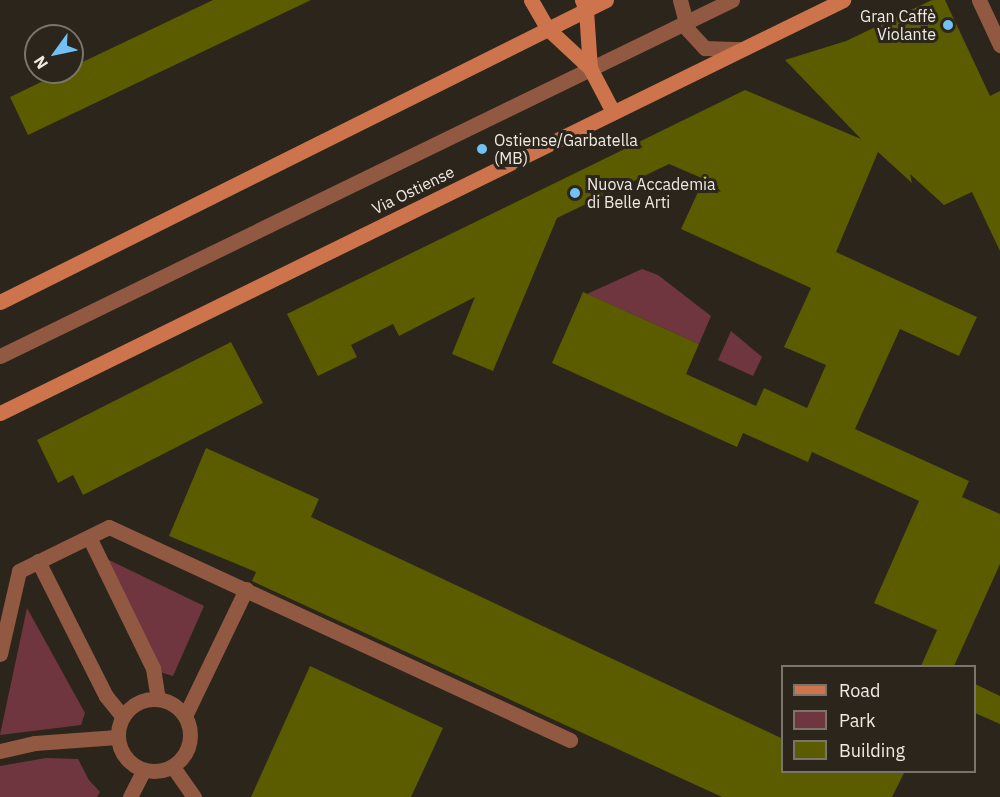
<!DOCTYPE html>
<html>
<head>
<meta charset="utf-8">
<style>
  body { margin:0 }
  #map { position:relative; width:1000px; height:797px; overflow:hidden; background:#2c251b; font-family:"IBM Plex Sans",sans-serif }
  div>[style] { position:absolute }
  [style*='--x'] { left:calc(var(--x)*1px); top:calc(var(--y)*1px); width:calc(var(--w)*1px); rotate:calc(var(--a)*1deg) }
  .green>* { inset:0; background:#70363f }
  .building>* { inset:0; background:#5b5b00 }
  .service>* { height:15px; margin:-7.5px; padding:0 7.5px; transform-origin:7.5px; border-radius:7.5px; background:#915941 }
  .service>.ring { margin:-7.5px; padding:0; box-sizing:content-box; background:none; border:15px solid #915941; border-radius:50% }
  .minor>* { height:15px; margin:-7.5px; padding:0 7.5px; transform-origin:7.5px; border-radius:7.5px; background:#915941 }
  .secondary>* { height:15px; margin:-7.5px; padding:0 7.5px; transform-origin:7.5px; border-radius:7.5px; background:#cd744c }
  .dots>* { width:16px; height:16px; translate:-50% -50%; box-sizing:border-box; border:3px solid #2c251b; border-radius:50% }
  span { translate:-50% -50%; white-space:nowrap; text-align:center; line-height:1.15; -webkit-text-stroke:6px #2c251b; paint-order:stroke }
  .poi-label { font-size:16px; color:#efeae4 }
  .right { translate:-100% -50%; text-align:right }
  .left { translate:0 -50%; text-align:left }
  .street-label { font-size:16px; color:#efeae4 }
  .legend { position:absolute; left:781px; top:665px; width:195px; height:108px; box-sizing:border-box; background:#2c251b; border:2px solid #7a746b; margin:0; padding:8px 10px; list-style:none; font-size:18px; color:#efeae4 }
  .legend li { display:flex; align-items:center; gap:12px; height:30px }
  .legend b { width:30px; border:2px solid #7a746b }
  .north { position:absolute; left:24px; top:24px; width:60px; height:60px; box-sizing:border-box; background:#2c251b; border:2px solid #7a746b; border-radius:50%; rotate:237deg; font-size:16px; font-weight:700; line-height:24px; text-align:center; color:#efeae4 }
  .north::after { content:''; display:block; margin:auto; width:21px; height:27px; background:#71c1f5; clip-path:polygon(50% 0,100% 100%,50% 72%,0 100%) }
</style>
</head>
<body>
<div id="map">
  <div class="green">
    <i style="clip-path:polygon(642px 269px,658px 275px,711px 316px,699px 344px,587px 294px)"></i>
    <i style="clip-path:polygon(731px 331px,762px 357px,753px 376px,718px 360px)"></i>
    <i style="clip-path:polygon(105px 558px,204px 606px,173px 676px,160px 672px)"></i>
    <i style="clip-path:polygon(27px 608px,85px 713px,81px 725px,0 735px)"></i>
    <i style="clip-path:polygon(46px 758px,78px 759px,89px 780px,100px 792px,97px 797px,0 797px,0 766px)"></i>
  </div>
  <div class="building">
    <i style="clip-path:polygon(213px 0,311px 0,28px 135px,10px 97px,62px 72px,72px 72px,72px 67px)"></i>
    <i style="clip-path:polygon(932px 0,945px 0,990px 96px,1000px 91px,1000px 251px,972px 192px,944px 205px,910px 174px,912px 183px,878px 152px,836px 252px,977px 317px,959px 356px,900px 329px,855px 429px,969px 481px,962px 497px,1000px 514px,1000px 564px,954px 666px,921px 666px,937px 630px,874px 603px,919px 501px,812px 452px,808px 462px,743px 433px,737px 447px,552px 363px,583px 292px,699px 344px,686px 374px,756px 406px,764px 388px,807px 408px,826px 365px,784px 347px,811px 288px,681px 229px,704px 179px,669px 164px,557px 218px,493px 371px,452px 354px,475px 297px,399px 336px,393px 324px,351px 345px,357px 357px,318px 376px,287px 314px,745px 90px,861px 139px,785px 60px,846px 41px)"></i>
    <i style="clip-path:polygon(231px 342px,263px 403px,83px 495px,73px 475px,58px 483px,37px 440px)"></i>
    <i style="clip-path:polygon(206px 448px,319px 499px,311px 517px,783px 739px,783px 771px,905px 771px,892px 797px,722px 797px,252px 581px,256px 572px,169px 536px)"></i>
    <i style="clip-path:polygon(310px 666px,443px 728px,411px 797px,251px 797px)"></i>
    <i style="clip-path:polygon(975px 684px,1000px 696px,1000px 724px,975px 713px)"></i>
  </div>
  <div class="service">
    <i style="--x:979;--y:0;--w:50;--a:65"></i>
    <i style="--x:0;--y:356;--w:814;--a:-25.94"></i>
    <i style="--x:89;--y:537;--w:146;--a:64"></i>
    <i style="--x:153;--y:668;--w:30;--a:81"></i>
    <i style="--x:38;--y:561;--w:151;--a:63.3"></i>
    <i style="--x:106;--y:696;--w:27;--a:51"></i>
    <i style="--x:0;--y:654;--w:85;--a:-77.1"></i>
    <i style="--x:19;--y:571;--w:100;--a:-26.1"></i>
    <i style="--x:109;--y:527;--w:508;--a:24.8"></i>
    <i class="ring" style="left:118px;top:699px;width:57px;height:57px"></i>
    <i style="--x:185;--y:716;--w:141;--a:-64.3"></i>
    <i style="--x:0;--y:751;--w:36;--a:-13"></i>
    <i style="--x:35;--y:743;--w:82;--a:-4.2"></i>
    <i style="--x:173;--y:767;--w:37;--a:55"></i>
    <i style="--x:130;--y:797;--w:29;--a:-63"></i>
  </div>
  <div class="minor">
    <i style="--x:680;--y:0;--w:31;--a:75"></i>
    <i style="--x:688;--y:30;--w:25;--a:47"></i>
    <i style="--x:705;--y:48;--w:36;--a:2"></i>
  </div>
  <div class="secondary">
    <i style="--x:531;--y:0;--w:32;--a:60"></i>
    <i style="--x:547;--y:28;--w:59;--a:42.9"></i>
    <i style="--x:590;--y:68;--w:50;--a:62.4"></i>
    <i style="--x:582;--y:0;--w:11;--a:68"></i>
    <i style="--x:586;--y:10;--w:58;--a:86.1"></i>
    <i style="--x:0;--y:302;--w:677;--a:-26.49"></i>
    <i style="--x:0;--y:413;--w:939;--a:-26.1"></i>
  </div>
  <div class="dots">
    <i style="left:948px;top:25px;background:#71c1f5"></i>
    <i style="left:482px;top:149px;background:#71c1f5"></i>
    <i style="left:575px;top:193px;background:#71c1f5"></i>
  </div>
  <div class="poi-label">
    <span class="right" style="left:936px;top:25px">Gran Caffè<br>Violante</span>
    <span class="left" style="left:494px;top:149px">Ostiense/Garbatella<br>(MB)</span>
    <span class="left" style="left:587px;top:193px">Nuova Accademia<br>di Belle Arti</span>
  </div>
  <div class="street-label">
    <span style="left:413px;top:190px;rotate:-26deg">Via Ostiense</span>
  </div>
  <ul class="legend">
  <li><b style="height:8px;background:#cd744c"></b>Road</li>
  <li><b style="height:16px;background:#70363f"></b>Park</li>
  <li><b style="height:16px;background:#5b5b00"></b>Building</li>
  </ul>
  <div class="north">N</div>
</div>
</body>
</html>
